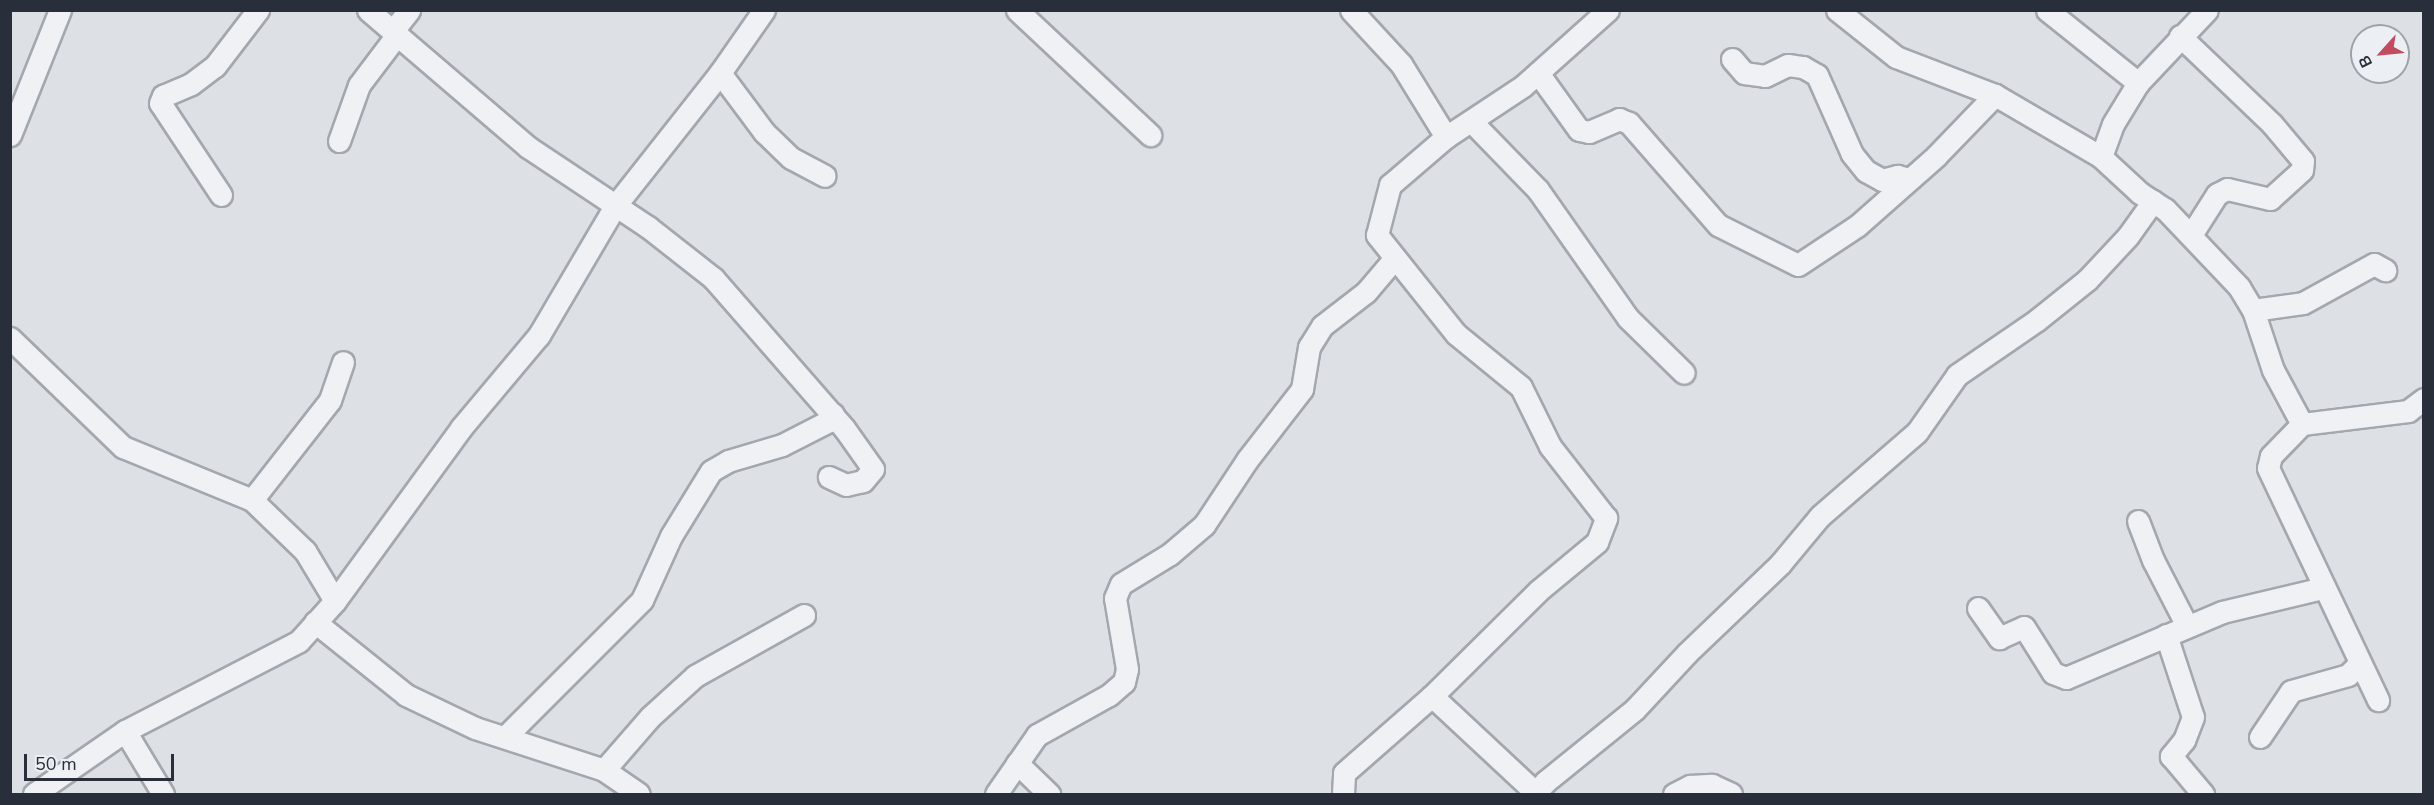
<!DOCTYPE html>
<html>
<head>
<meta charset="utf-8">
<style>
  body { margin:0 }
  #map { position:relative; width:2434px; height:805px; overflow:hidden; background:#dde0e5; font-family:"Nunito Sans",sans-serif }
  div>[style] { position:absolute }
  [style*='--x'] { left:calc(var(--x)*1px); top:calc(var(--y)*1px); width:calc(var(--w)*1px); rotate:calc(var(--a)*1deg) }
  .roads { filter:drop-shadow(2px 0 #a3a7ae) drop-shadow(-2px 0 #a3a7ae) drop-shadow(0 2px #a3a7ae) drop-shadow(0 -2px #a3a7ae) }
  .minor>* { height:21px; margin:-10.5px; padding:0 10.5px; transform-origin:10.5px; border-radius:10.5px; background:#eff1f4 }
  span { translate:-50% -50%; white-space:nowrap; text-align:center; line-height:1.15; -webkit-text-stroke:4.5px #eceff3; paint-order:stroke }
  .frame { position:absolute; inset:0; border:12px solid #282f3a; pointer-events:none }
  .north { position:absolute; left:2350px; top:24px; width:60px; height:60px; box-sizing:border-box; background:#eceff3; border:2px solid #9ea2a9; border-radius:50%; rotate:243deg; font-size:16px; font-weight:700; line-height:24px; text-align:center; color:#282f3a }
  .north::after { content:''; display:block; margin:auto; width:21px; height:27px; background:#c14b5f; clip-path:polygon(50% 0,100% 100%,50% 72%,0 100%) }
  .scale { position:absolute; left:24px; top:754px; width:150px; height:27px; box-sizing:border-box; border:3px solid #282f3a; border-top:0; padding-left:8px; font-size:18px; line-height:21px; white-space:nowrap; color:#282f3a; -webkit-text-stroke:4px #eceff3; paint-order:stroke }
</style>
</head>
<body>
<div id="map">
  <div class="roads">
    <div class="minor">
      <i style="--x:368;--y:10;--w:211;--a:40.6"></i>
      <i style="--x:528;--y:147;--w:144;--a:33.7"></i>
      <i style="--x:648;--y:227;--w:83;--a:38.1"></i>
      <i style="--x:713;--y:278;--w:199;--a:48.9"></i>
      <i style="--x:844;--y:428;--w:50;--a:54.7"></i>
      <i style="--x:873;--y:469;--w:16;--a:130"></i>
      <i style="--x:863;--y:481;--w:17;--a:167"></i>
      <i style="--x:846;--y:485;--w:19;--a:-155"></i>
      <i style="--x:1017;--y:10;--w:183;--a:43.2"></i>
      <i style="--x:1351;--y:10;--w:74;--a:47.2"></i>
      <i style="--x:1401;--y:64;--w:86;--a:58.3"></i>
      <i style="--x:1446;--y:137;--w:92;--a:-33.5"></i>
      <i style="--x:1523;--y:86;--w:114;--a:-41.8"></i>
      <i style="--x:1837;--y:10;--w:75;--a:38.5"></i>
      <i style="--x:1896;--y:57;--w:106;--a:21"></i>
      <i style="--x:1995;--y:95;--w:123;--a:30.3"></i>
      <i style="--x:2101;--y:157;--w:53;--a:42.7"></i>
      <i style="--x:2140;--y:193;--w:30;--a:33"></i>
      <i style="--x:2165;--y:209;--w:108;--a:46.5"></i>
      <i style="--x:2239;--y:287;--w:27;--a:59"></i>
      <i style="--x:2253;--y:310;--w:63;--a:71.6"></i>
      <i style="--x:2273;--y:370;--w:61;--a:61.8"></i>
      <i style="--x:2302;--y:424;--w:45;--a:134.1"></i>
      <i style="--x:2271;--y:456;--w:12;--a:104"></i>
      <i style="--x:2268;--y:468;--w:257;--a:64.6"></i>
      <i style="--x:2047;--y:10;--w:117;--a:38.7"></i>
      <i style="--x:392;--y:32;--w:28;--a:-52"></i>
      <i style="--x:2180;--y:36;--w:127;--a:43.7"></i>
      <i style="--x:2272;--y:124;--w:48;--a:50"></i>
      <i style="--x:2303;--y:161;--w:9;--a:96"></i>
      <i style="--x:2302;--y:170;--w:43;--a:137.8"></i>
      <i style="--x:2270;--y:199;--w:44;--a:-166.9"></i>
      <i style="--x:2227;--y:189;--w:11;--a:153"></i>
      <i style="--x:2217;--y:194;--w:49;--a:122.4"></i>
      <i style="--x:1732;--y:59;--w:18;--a:49"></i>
      <i style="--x:1744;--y:73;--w:21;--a:8"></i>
      <i style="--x:1765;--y:76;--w:25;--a:-26"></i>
      <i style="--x:1788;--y:65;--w:15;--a:8"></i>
      <i style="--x:1803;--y:67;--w:16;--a:30"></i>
      <i style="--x:1817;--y:75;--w:86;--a:66.1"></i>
      <i style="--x:1852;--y:154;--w:22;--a:51"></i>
      <i style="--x:1866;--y:171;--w:18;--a:29"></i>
      <i style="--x:1882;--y:180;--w:16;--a:-15"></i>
      <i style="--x:1897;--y:176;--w:13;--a:13"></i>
      <i style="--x:720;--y:73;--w:74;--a:53.3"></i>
      <i style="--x:764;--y:132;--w:37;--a:44"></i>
      <i style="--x:791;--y:158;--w:38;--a:28"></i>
      <i style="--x:1538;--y:73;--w:70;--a:54.3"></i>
      <i style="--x:1579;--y:130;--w:10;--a:11"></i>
      <i style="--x:1589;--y:132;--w:33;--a:-23"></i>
      <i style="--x:1619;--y:119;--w:11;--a:22"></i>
      <i style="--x:1629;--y:123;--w:135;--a:48.9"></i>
      <i style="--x:1718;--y:225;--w:89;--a:26.6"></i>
      <i style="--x:1798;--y:265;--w:71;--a:-33.5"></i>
      <i style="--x:1857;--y:226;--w:106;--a:-41.5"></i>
      <i style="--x:1936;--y:156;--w:85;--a:-46"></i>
      <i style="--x:1471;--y:121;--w:96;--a:45.8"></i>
      <i style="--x:1538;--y:190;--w:156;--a:54.9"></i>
      <i style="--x:1628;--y:318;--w:78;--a:44.5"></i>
      <i style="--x:10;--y:135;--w:135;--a:-68.2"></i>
      <i style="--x:339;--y:141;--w:59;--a:-70.3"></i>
      <i style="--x:359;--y:85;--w:61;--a:-52.9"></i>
      <i style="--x:2101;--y:157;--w:35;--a:-70"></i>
      <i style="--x:2113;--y:124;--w:48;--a:-58.6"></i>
      <i style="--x:2138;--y:83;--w:100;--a:-46.6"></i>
      <i style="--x:221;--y:195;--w:110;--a:-123.5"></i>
      <i style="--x:160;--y:103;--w:8;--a:-67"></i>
      <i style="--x:163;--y:96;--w:30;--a:-23"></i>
      <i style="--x:191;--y:84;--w:30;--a:-37"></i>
      <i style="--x:215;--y:66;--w:71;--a:-52.5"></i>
      <i style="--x:2253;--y:310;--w:50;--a:-8"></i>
      <i style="--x:2303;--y:303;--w:81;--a:-28.8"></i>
      <i style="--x:2374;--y:264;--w:13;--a:29"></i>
      <i style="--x:10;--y:338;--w:157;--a:44"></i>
      <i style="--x:123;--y:447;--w:139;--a:22.3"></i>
      <i style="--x:252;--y:500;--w:74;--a:43.9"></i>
      <i style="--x:305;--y:551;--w:58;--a:59"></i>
      <i style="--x:2302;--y:424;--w:107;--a:-7"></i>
      <i style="--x:2408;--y:411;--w:20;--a:-37"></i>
      <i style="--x:252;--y:500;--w:127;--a:-52"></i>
      <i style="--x:330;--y:400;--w:40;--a:-71.1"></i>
      <i style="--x:2138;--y:521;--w:42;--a:69"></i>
      <i style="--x:2153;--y:560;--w:74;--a:62.7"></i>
      <i style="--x:1978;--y:608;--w:37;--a:55"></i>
      <i style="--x:1999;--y:638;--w:27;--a:-24"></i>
      <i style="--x:2024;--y:627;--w:54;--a:57.8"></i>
      <i style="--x:2053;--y:673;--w:14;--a:21"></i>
      <i style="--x:2066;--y:678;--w:169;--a:-22.9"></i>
      <i style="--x:2222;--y:612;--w:104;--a:-13.4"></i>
      <i style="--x:315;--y:622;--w:117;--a:38.7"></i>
      <i style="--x:406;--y:695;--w:76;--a:25.6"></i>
      <i style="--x:475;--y:728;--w:136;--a:18"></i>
      <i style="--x:604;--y:770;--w:42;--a:34.4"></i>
      <i style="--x:2166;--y:635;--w:86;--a:71.8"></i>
      <i style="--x:2193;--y:717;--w:25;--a:111"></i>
      <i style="--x:2184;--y:740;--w:21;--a:129"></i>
      <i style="--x:2171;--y:756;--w:50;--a:49.9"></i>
      <i style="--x:1432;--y:696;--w:142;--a:43"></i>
      <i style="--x:125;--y:731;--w:74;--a:58.9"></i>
      <i style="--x:505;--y:737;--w:194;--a:-45"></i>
      <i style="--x:642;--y:600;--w:70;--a:-65.6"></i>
      <i style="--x:671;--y:536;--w:76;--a:-58.4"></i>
      <i style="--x:711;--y:471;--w:20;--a:-30"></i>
      <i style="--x:728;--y:461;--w:56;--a:-16.5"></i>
      <i style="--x:782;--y:445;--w:53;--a:-27.1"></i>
      <i style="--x:829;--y:421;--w:8;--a:-60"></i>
      <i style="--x:2260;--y:737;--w:55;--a:-56"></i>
      <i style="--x:2291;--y:691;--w:59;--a:-15.7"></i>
      <i style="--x:2348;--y:675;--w:17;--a:-45"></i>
      <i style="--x:1017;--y:763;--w:45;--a:44.1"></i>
      <i style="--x:604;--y:770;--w:70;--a:-49"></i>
      <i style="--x:650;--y:717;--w:61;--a:-42.3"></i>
      <i style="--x:695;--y:676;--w:125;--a:-29.2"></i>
      <i style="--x:34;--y:794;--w:111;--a:-34.7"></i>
      <i style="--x:125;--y:731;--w:196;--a:-27.3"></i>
      <i style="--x:299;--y:641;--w:54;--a:-48"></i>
      <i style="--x:335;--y:601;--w:214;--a:-53.9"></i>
      <i style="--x:461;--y:428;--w:121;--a:-50"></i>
      <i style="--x:539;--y:335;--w:150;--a:-59.5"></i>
      <i style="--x:615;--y:206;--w:169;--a:-51.7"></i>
      <i style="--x:720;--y:73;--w:77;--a:-55.1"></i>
      <i style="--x:996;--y:794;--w:72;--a:-55.2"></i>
      <i style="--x:1037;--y:735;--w:82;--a:-29.1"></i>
      <i style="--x:1109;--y:695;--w:20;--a:-41"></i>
      <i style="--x:1124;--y:682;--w:13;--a:-77"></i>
      <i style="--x:1127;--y:669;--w:72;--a:-99.6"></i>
      <i style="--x:1115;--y:598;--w:15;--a:-67"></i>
      <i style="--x:1121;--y:584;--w:57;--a:-31.5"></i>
      <i style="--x:1170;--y:554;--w:45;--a:-40.5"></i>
      <i style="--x:1204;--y:525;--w:78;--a:-56.5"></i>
      <i style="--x:1247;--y:460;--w:90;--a:-52.2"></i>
      <i style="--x:1302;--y:389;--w:43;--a:-80.5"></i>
      <i style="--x:1309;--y:347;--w:25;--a:-58"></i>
      <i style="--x:1322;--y:326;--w:56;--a:-37.7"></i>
      <i style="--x:1366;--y:292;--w:43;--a:-49.7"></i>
      <i style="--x:1343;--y:794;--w:21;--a:-87"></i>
      <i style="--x:1344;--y:773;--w:117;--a:-41.2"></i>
      <i style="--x:1432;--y:696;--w:149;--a:-44.7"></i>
      <i style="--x:1538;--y:591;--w:77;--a:-39.7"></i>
      <i style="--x:1597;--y:542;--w:26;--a:-69"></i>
      <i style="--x:1606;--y:518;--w:91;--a:-127.9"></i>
      <i style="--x:1550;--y:446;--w:66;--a:-116.2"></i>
      <i style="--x:1521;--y:387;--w:84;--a:-140.8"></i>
      <i style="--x:1456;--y:334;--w:127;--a:-128.6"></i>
      <i style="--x:1377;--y:235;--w:52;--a:-75.4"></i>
      <i style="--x:1390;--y:185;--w:74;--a:-40.6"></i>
      <i style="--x:1535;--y:794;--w:16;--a:-50"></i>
      <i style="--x:1545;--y:782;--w:116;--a:-39"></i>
      <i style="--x:1635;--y:709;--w:76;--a:-47.1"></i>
      <i style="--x:1687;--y:653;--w:129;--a:-43.7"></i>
      <i style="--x:1780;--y:564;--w:62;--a:-50.2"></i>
      <i style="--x:1820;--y:516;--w:128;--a:-40.9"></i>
      <i style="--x:1917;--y:432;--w:70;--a:-54.9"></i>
      <i style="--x:1957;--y:375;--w:97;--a:-34.5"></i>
      <i style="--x:2037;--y:320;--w:64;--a:-38.7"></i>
      <i style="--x:2087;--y:280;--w:60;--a:-47"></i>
      <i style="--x:2128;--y:236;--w:43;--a:-54.5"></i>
      <i style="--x:1674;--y:794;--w:18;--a:-27"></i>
      <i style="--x:1690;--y:786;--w:22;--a:-3"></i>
      <i style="--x:1712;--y:785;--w:21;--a:25"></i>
    </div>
  </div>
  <div class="frame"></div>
  <div class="north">B</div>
  <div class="scale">50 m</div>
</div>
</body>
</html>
